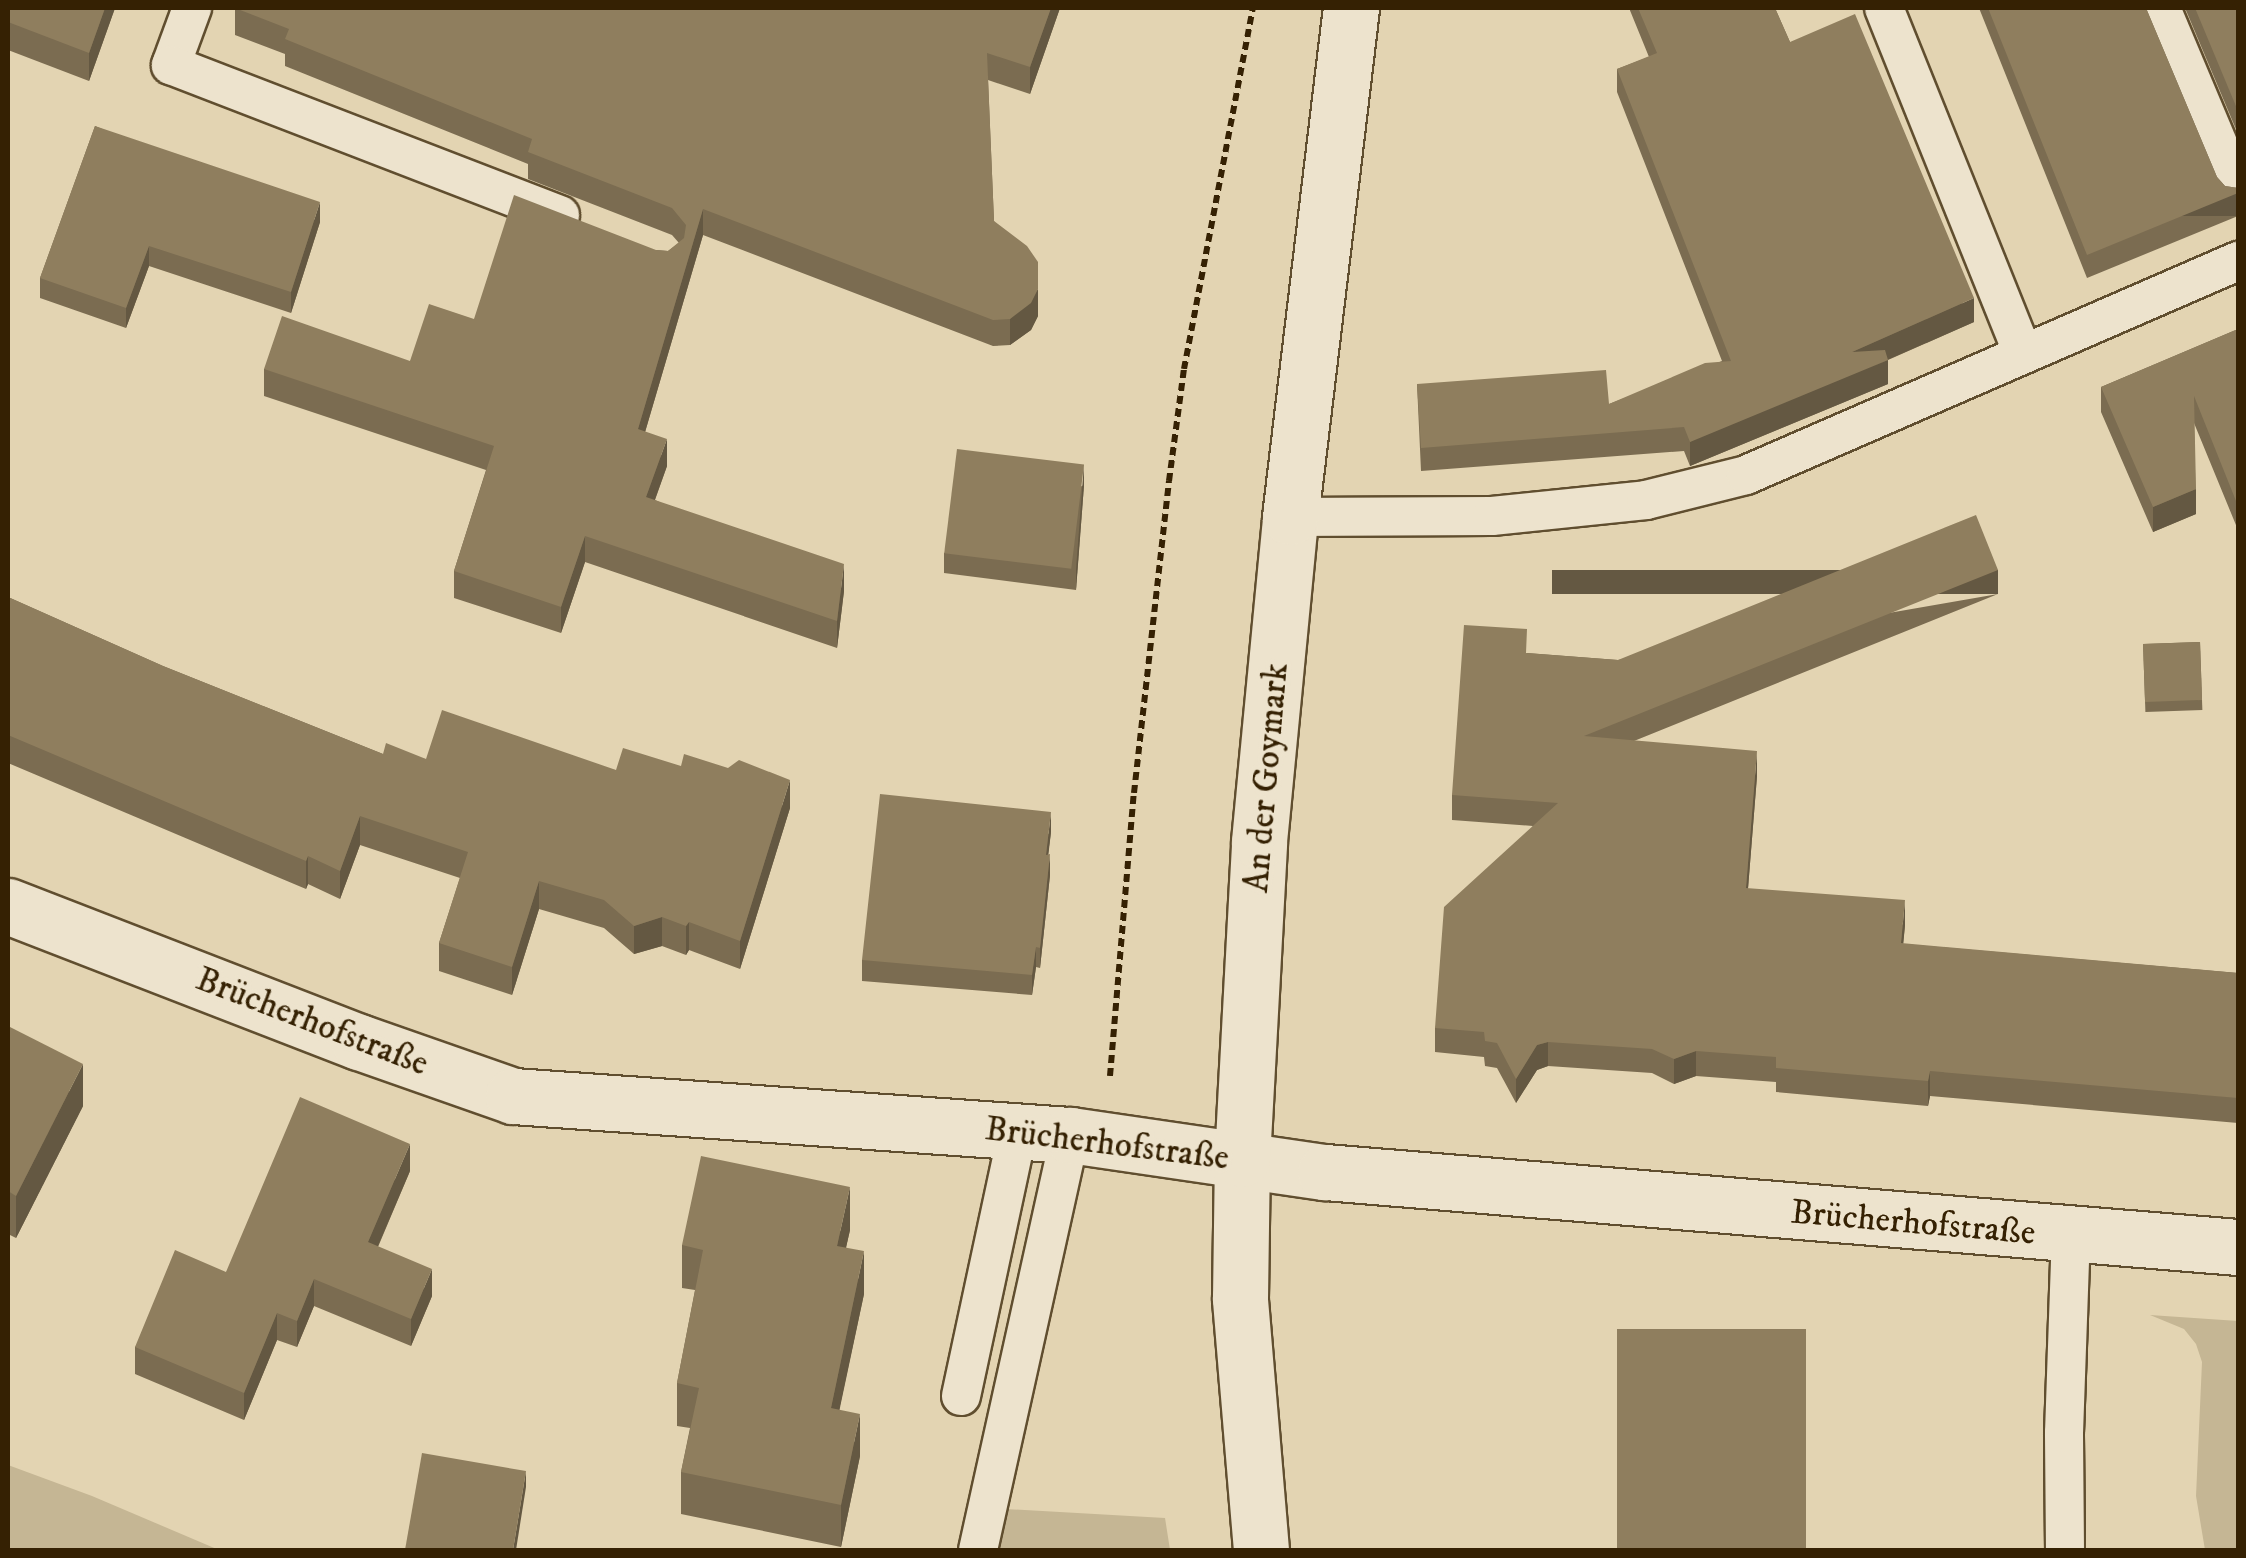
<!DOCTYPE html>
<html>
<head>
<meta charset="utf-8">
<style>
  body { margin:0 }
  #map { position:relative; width:2246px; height:1558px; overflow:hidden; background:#e3d4b2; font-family:"IM FELL DW Pica",serif }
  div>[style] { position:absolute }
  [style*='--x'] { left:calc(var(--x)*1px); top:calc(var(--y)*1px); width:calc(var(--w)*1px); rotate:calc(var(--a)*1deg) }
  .green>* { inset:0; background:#c5b694 }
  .path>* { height:6px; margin-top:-3px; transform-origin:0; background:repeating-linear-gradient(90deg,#352103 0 8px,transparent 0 13px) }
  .roads { filter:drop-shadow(2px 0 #604e2f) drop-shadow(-2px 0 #604e2f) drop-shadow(0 2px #604e2f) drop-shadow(0 -2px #604e2f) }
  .service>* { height:38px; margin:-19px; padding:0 19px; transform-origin:19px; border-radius:19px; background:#ede3cd }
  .minor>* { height:55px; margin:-27.5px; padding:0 27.5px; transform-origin:27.5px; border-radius:27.5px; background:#ede3cd }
  .secondary>* { height:55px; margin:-27.5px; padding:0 27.5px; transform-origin:27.5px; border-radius:27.5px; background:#ede3cd }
  .wall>* { inset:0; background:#7b6c51; transform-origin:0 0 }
  .shaded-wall>* { inset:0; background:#645842; transform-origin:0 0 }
  .building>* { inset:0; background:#8f7e5e; transform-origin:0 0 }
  span { translate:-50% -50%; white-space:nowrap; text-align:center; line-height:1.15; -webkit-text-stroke:9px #ede3cd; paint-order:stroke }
  .street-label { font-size:35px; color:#352103 }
  .frame { position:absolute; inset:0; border:10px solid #352103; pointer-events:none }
</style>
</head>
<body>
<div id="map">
  <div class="green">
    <i style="clip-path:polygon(2150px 1315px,2238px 1321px,2238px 1550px,2205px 1550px,2196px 1496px,2202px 1362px,2196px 1344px,2184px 1329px)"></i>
    <i style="clip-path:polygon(8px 1465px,92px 1496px,219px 1550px,8px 1550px)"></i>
    <i style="clip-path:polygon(970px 1507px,1165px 1518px,1170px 1550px,959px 1550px)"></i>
  </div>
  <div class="path">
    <i style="--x:1110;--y:1076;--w:284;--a:-85.2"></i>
    <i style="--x:1134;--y:793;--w:314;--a:-83.6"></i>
    <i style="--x:1169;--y:481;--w:113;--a:-82.4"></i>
    <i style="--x:1184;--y:369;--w:368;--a:-79.2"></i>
  </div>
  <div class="roads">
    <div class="service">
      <i style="--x:192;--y:8;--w:61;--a:110.2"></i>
      <i style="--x:171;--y:65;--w:417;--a:21.1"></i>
      <i style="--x:1884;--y:8;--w:373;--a:68.1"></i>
      <i style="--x:2161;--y:8;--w:199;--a:67.2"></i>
      <i style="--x:1290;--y:517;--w:202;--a:-0.3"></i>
      <i style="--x:1492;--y:516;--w:155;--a:-5.9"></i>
      <i style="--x:1646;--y:500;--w:103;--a:-14"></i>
      <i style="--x:1746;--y:475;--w:537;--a:-23.51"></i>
      <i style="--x:961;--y:1396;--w:271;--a:-77.9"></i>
      <i style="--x:978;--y:1550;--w:425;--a:-77.5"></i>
      <i style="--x:2065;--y:1550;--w:117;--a:-90.5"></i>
      <i style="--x:2064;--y:1433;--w:197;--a:-88"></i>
    </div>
    <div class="minor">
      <i style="--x:8;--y:906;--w:376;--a:21.2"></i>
      <i style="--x:359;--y:1042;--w:163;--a:19.3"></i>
      <i style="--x:513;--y:1096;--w:558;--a:4.01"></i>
      <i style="--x:1070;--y:1135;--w:258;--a:8.3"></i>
      <i style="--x:1325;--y:1172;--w:916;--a:4.7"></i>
    </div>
    <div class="secondary">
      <i style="--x:1261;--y:1550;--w:253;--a:-94.8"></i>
      <i style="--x:1240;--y:1298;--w:139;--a:-89.2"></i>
      <i style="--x:1242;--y:1159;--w:318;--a:-86.9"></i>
      <i style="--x:1259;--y:841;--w:325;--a:-84.5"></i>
      <i style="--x:1290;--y:517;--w:513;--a:-83.17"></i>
    </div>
  </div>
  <div class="wall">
    <i style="clip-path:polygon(8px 8px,115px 8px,89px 81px,8px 50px)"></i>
    <i style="clip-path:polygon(235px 8px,1060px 8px,1030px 94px,988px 80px,994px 221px,1038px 316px,1031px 330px,1010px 345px,993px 346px,703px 235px,645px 432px,667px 466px,655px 500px,844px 591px,837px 648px,585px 562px,561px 633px,454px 598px,454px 571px,486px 470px,264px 396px,264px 369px,410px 361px,474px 319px,656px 250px,668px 251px,679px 243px,672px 235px,528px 179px,528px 164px,285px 66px,285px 54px,235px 35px)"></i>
    <i style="clip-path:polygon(1629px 8px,1775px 8px,1790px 42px,1974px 322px,1888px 360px,1888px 384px,1690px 466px,1684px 451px,1421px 471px,1417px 384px,1609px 404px,1722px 361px,1617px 92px,1617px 69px,1649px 57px)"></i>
    <i style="clip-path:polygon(1979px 8px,2146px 8px,2217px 177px,2225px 186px,2238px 188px,2238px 216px,2087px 278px)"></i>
    <i style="clip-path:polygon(2185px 8px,2238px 8px,2238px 134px)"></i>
    <i style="clip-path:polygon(95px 126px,320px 222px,291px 313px,149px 266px,126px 328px,40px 298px,40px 278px)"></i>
    <i style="clip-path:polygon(2238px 329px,2238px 530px,2194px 423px,2196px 514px,2153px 532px,2101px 412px,2101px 387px)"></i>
    <i style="clip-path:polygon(1084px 485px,1076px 590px,944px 573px,944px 553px)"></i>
    <i style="clip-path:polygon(1998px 594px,1634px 741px,1757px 776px,1748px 889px,1905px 925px,1903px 944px,2238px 973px,2238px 1123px,1930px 1096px,1928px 1106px,1776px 1092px,1776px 1082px,1696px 1076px,1674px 1084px,1652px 1073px,1548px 1066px,1537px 1070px,1516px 1103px,1497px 1068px,1485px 1066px,1484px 1057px,1435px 1052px,1435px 1028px,1533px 826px,1452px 820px,1452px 795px,1527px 653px,1618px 660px)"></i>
    <i style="clip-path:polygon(8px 597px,163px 666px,383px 754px,426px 759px,616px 770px,790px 808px,740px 969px,689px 950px,686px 955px,662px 946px,634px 954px,604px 928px,539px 909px,512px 995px,439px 971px,439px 943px,460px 878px,360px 845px,340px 899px,308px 884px,306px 889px,8px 763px)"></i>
    <i style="left:2200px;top:642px;width:68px;height:57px;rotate:88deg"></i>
    <i style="clip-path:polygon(1051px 832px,1048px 854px,1050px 875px,1040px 968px,1036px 967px,1032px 995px,862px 981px,862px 960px)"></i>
    <i style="clip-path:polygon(8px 1026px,83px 1106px,16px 1238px,8px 1234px)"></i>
    <i style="clip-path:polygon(410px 1171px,378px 1247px,432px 1296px,411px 1346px,314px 1306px,297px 1347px,277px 1340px,244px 1420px,135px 1374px,135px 1347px,226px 1272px)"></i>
    <i style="clip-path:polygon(850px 1230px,846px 1247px,864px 1294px,839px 1410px,860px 1456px,841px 1547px,681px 1514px,681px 1472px,690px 1428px,677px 1426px,677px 1383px,695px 1290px,682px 1288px,682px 1245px)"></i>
  </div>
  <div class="shaded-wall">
    <i style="clip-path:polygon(105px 8px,115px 8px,89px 81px,89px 53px)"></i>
    <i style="clip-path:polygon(1051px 8px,1060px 8px,1030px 94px,1030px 67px)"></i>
    <i style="left:2238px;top:193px;width:23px;height:163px;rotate:90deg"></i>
    <i style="clip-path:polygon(320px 202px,320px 222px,291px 313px,291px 292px)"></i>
    <i style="clip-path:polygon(703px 209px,703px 235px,638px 456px,638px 429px)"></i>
    <i style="clip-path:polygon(149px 246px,149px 266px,126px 328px,126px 308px)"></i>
    <i style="clip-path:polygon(1038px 289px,1038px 316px,1031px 330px,1010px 345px,1010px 319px)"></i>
    <i style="clip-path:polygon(1974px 298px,1974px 322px,1871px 367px,1888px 360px,1888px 384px,1690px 466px,1690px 442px,1852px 352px)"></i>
    <i style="clip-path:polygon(667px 439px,667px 466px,646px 524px,646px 497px)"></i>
    <i style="clip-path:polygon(1084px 464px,1084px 485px,1076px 590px,1076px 570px)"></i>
    <i style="clip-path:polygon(2196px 489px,2196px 514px,2153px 532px,2153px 507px)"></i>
    <i style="clip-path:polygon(585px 536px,585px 562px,561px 633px,561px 607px)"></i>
    <i style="clip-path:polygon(844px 564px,844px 591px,837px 648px,837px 621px)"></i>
    <i style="left:1998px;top:570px;width:24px;height:446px;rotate:90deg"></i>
    <i style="clip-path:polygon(1757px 751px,1757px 776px,1746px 913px,1746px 888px)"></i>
    <i style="clip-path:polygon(790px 780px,790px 808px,740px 969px,740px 941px)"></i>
    <i style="clip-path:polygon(1051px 812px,1051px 832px,1046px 875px,1046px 855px)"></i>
    <i style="clip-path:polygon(360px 816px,360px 845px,340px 899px,340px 871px)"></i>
    <i style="clip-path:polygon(1050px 854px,1050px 875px,1040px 968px,1040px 948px)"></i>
    <i style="clip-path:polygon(308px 856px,308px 884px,306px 889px,306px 861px)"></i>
    <i style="clip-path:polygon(539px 881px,539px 909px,512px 995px,512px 967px)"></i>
    <i style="clip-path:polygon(1905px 900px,1905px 925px,1901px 968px,1901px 943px)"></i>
    <i style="clip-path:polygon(662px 917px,662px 946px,634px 954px,634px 926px)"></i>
    <i style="clip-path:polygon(689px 922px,689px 950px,686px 955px,686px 926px)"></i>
    <i style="clip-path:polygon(1036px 947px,1036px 967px,1032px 995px,1032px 975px)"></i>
    <i style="clip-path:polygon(1548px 1042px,1548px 1066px,1537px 1070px,1516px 1103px,1516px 1079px,1537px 1045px)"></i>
    <i style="clip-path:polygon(1696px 1051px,1696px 1076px,1674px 1084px,1674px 1059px)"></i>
    <i style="clip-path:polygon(83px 1064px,83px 1106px,16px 1238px,16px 1196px)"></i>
    <i style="clip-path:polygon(1930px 1071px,1930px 1096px,1928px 1106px,1928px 1081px)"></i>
    <i style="clip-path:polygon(410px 1144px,410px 1171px,368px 1269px,368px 1242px)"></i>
    <i style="clip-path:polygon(850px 1187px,850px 1230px,837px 1288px,837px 1246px)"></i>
    <i style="clip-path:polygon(864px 1251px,864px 1294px,831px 1450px,831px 1408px)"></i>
    <i style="clip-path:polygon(432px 1269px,432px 1296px,411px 1346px,411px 1319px)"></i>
    <i style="clip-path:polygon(314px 1279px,314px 1306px,297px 1347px,297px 1321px)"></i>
    <i style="clip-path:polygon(277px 1313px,277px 1340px,244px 1420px,244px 1393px)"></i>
    <i style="clip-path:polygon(860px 1414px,860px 1456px,841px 1547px,841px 1505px)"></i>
    <i style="clip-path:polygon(526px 1471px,526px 1487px,516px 1550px,513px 1550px)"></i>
  </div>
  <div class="building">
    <i style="clip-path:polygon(8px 8px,105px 8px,89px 53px,8px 22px)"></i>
    <i style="clip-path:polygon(235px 8px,1051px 8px,1030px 67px,987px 53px,994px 221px,1027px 246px,1038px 262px,1038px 289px,1031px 303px,1010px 319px,993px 320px,703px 209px,638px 429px,667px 439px,646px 497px,844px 564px,837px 621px,585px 536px,561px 607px,454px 571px,494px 446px,264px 369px,282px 316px,410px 361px,429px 304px,474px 319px,514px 195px,656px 250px,668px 251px,684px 238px,686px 225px,672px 208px,528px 152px,532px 139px,285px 39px,289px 29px)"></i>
    <i style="clip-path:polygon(1638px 8px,1775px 8px,1790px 42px,1855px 14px,1974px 298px,1852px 352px,1885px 350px,1888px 360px,1690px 442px,1684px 427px,1421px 448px,1417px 384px,1606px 370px,1609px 404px,1705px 363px,1731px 361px,1617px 69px,1657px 53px)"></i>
    <i style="clip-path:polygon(1988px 8px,2146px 8px,2217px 177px,2225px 186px,2238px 188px,2238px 193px,2087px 255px)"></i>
    <i style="clip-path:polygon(2195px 8px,2238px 8px,2238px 111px)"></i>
    <i style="clip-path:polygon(95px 126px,320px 202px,291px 292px,149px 246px,126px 308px,40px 278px)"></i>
    <i style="clip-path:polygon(2238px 329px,2238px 506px,2194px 396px,2196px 489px,2153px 507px,2101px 387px)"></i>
    <i style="left:957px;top:449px;width:128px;height:105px;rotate:7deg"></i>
    <i style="clip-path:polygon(1976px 515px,1998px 570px,1584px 736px,1757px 751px,1746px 888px,1905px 900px,1901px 943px,2238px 973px,2238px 1098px,1930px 1071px,1928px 1081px,1776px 1068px,1776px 1057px,1696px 1051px,1674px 1059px,1652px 1049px,1548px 1042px,1537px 1045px,1516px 1079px,1497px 1043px,1485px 1041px,1484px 1032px,1435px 1028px,1444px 907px,1558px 803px,1452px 795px,1464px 625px,1527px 629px,1526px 653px,1618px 660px)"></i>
    <i style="clip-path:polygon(8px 597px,163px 666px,383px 754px,386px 743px,426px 759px,442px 710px,616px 770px,623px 748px,681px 766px,684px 754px,728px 768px,739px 760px,790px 780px,740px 941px,689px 922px,686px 926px,662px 917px,634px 926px,604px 900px,539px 881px,512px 967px,439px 943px,468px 852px,360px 816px,340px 871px,308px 856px,306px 861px,8px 735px)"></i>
    <i style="left:2200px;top:642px;width:58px;height:57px;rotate:88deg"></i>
    <i style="clip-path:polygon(880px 794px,1051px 812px,1046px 855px,1050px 854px,1040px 948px,1036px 947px,1032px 975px,862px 960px)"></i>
    <i style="clip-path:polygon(8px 1026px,83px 1064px,16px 1196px,8px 1191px)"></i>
    <i style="clip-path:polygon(300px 1097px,410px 1144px,368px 1242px,432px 1269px,411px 1319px,314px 1279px,297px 1321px,277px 1313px,244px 1393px,135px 1347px,175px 1250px,226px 1272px)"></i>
    <i style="clip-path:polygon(701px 1156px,850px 1187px,837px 1246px,864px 1251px,831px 1408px,860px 1414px,841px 1505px,681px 1472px,699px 1388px,677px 1383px,703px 1250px,682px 1245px)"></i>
    <i style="left:1806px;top:1329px;width:221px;height:189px;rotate:90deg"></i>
    <i style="clip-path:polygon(422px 1453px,526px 1471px,513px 1550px,405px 1550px)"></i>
  </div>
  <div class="street-label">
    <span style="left:1267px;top:778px;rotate:-85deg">An der Goymark</span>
    <span style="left:312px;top:1022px;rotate:21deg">Brücherhofstraße</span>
    <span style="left:1107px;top:1144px;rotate:7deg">Brücherhofstraße</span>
    <span style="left:1913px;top:1223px;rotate:5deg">Brücherhofstraße</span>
  </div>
  <div class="frame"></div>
</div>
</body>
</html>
